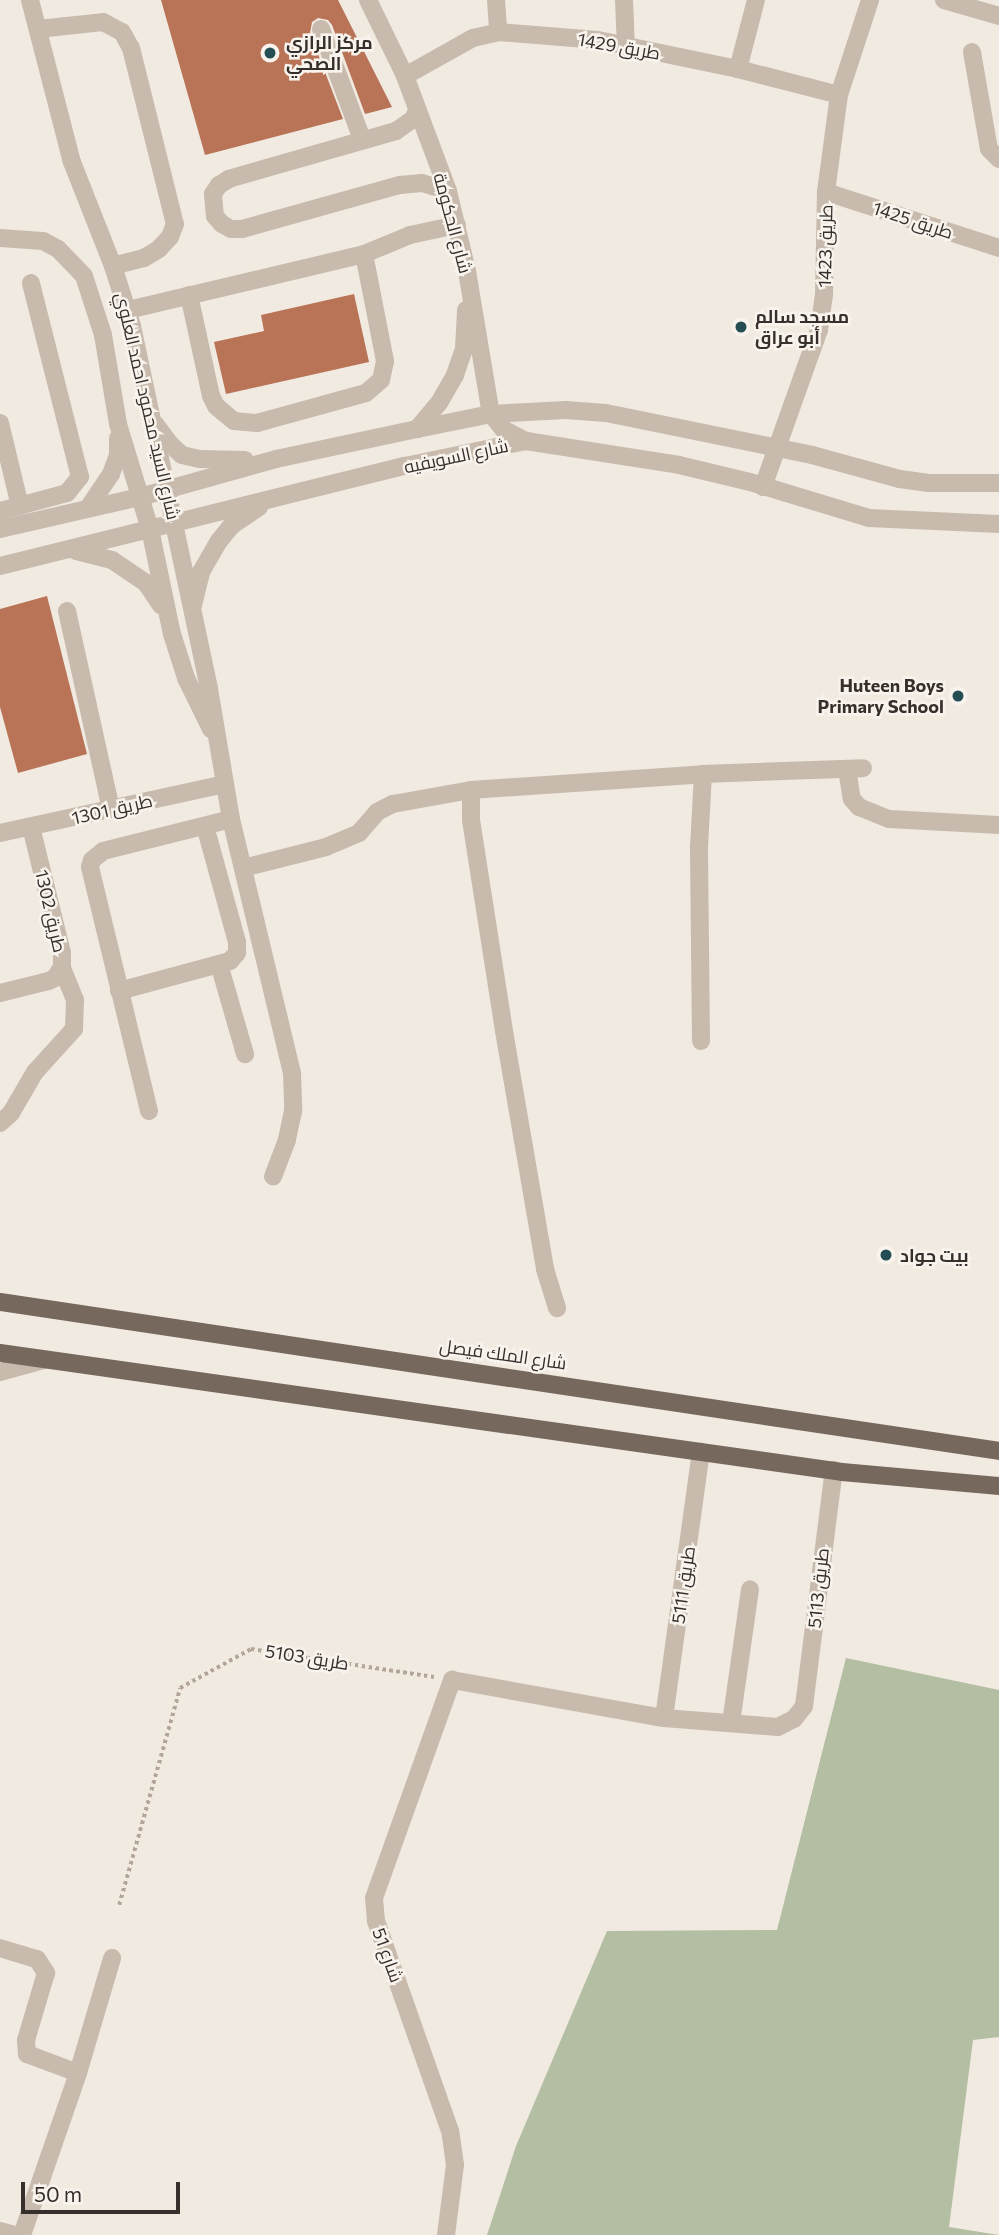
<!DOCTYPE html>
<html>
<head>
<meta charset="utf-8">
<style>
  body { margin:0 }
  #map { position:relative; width:999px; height:2235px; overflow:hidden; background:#f1eae1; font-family:Commissioner,Cairo,sans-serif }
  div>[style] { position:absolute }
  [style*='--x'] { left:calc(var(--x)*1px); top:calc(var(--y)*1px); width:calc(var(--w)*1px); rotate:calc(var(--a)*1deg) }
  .green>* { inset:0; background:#b3bea2 }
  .building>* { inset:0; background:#b97457 }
  .path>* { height:3.5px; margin-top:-1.75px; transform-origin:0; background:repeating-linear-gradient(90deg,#b3a598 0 3.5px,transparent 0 7px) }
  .minor>* { height:18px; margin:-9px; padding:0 9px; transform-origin:9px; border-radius:9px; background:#c8bbad }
  .major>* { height:18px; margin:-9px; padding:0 9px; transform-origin:9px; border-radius:9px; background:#77685e }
  .dots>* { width:19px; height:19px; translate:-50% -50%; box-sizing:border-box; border:4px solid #f8f4ed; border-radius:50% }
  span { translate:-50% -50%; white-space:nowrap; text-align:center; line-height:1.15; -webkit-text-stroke:5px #f8f4ed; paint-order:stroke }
  .poi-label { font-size:18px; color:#372f2b; font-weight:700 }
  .left { translate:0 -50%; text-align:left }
  .right { translate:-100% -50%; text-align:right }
  .street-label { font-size:18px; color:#372f2b }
  .scale { position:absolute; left:21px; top:2182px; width:159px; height:32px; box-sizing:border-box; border:4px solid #372f2b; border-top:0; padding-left:9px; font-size:21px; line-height:24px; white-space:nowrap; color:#372f2b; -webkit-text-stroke:5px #f8f4ed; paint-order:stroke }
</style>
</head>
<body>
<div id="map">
  <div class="green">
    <i style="clip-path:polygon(846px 1658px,999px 1690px,999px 2037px,973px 2040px,949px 2227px,999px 2235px,487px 2235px,516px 2146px,607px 1931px,777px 1930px)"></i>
  </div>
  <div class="building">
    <i style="clip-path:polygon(161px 0,338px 0,392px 107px,365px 114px,332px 25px,328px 20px,318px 18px,312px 22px,310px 33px,343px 119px,205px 155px)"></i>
    <i style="clip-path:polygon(354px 294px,369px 362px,226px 394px,214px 342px,264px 331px,261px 315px)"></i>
    <i style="clip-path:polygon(47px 596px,87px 754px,18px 773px,0 707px,0 609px)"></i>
  </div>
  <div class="path">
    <i style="--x:119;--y:1905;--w:225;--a:-74.3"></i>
    <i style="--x:180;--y:1688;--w:81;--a:-28.8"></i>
    <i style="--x:251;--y:1649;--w:185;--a:8.7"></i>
  </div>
  <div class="minor">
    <i style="--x:30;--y:0;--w:167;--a:75.5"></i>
    <i style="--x:72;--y:162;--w:112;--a:68.5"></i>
    <i style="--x:113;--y:266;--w:63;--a:72.4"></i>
    <i style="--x:132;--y:326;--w:371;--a:78"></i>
    <i style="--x:209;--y:689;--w:132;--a:80.4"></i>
    <i style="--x:231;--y:819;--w:261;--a:76.5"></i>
    <i style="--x:292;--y:1073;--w:38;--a:88"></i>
    <i style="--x:293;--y:1111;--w:30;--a:102"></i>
    <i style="--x:287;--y:1140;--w:39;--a:111"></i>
    <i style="--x:368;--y:0;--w:85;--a:64"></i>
    <i style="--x:405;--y:76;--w:123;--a:69.5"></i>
    <i style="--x:448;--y:191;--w:82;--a:76.6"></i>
    <i style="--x:467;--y:271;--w:145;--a:80.5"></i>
    <i style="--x:491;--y:414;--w:19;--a:51"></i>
    <i style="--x:503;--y:429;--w:26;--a:28"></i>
    <i style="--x:496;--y:0;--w:32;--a:86"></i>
    <i style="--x:624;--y:0;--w:47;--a:87.6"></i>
    <i style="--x:944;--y:0;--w:57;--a:16.2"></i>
    <i style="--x:38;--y:29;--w:65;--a:-6.1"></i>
    <i style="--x:103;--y:22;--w:21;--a:28"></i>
    <i style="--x:122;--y:32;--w:18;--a:61"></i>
    <i style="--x:131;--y:48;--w:181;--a:76"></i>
    <i style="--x:175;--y:224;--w:14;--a:111"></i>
    <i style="--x:170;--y:237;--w:16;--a:133"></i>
    <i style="--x:159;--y:249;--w:17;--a:149"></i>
    <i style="--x:144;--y:258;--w:32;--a:166"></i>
    <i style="--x:321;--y:29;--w:117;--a:69.6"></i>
    <i style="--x:972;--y:52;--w:98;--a:80.1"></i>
    <i style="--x:989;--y:149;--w:14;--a:45"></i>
    <i style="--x:738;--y:69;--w:71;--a:-75.4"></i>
    <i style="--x:405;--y:76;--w:78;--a:-29.2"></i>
    <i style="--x:473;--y:38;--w:26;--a:-13"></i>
    <i style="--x:498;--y:32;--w:100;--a:4.6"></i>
    <i style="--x:598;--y:40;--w:143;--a:11.7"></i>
    <i style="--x:738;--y:69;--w:104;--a:14.4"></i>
    <i style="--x:417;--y:111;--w:9;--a:117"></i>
    <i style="--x:413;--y:119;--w:21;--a:145"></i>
    <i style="--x:396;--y:131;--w:174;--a:164"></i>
    <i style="--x:229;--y:179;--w:12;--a:149"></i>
    <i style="--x:219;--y:185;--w:11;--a:124"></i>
    <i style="--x:213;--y:194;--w:22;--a:85"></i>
    <i style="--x:215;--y:216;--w:11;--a:49"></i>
    <i style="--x:222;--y:224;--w:10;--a:29"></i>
    <i style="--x:231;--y:229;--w:11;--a:0"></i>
    <i style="--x:242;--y:229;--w:164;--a:-15.6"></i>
    <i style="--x:400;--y:185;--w:22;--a:-5"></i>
    <i style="--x:422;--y:183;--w:27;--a:17"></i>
    <i style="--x:826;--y:192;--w:182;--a:17.9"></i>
    <i style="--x:0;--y:238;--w:43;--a:4"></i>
    <i style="--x:43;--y:241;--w:17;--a:28"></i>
    <i style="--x:58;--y:249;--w:37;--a:46"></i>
    <i style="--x:84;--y:276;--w:62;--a:72.1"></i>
    <i style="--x:103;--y:335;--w:90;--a:80.4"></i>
    <i style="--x:118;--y:424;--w:110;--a:73.1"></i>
    <i style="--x:150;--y:529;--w:107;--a:78.2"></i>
    <i style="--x:172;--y:634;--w:46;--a:72.3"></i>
    <i style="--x:186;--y:678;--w:57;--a:63.9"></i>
    <i style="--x:189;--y:295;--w:103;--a:77.7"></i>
    <i style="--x:211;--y:396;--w:11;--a:63"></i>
    <i style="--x:216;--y:406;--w:23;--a:40"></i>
    <i style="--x:234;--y:421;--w:23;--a:5"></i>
    <i style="--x:257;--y:423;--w:113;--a:-15.4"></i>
    <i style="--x:366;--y:393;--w:20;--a:-41"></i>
    <i style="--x:381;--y:380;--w:19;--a:-78"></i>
    <i style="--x:385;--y:361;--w:109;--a:-101.1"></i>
    <i style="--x:128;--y:310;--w:243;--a:-13.3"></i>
    <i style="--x:364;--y:254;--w:50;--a:-22.4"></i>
    <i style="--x:410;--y:235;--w:48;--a:-12"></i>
    <i style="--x:0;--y:423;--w:85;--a:76.5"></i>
    <i style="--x:155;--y:424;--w:25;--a:53"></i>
    <i style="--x:170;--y:444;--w:16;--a:43"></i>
    <i style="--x:182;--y:455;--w:18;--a:13"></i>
    <i style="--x:200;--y:459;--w:45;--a:1.3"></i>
    <i style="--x:417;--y:429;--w:34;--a:-50"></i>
    <i style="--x:439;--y:403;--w:32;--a:-60"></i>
    <i style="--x:455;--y:375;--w:28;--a:-71"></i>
    <i style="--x:464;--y:349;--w:39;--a:-87"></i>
    <i style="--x:763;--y:487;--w:167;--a:-70.4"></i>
    <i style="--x:819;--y:330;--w:35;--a:-82"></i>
    <i style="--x:824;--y:295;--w:103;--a:-88.9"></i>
    <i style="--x:826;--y:192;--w:98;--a:-82.4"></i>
    <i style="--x:839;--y:95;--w:100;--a:-71.9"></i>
    <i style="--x:88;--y:508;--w:41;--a:-55.9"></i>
    <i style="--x:111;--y:474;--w:20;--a:-70"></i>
    <i style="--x:118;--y:455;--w:17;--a:-90"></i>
    <i style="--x:0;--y:511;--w:69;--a:-15"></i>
    <i style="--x:67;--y:493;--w:21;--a:-51"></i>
    <i style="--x:80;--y:477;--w:200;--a:-104.2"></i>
    <i style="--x:0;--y:529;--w:144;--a:-12.9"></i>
    <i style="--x:140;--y:497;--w:141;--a:-15.6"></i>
    <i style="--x:276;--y:459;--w:144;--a:-12"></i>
    <i style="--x:417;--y:429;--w:76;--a:-11.5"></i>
    <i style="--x:491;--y:414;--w:75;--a:-3.1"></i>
    <i style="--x:566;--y:410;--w:40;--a:4.3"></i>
    <i style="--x:606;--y:413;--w:210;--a:11.5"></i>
    <i style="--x:812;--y:455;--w:91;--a:15.3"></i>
    <i style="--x:900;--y:479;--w:29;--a:8"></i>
    <i style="--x:929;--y:483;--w:70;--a:0"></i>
    <i style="--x:76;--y:551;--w:37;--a:14"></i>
    <i style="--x:112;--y:560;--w:41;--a:34.1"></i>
    <i style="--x:146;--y:583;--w:27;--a:56"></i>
    <i style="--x:0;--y:566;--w:417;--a:-13.9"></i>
    <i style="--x:405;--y:466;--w:124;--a:-11.7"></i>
    <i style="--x:526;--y:441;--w:155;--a:8.9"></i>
    <i style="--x:679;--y:465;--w:73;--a:13.5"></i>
    <i style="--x:750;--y:482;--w:124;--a:16.8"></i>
    <i style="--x:869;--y:518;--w:130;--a:2.6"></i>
    <i style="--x:193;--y:605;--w:34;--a:-76"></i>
    <i style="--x:201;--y:572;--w:36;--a:-60"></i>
    <i style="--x:219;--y:541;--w:19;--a:-51"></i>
    <i style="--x:231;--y:526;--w:34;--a:-34"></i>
    <i style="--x:67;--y:611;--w:203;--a:77.5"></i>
    <i style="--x:847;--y:769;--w:30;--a:81"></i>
    <i style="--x:852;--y:799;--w:11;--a:49"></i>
    <i style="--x:859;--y:807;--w:32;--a:22"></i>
    <i style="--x:889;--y:819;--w:110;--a:3.1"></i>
    <i style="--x:471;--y:790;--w:233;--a:-3.9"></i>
    <i style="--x:703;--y:774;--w:160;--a:-2.1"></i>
    <i style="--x:0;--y:833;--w:229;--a:-12.3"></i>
    <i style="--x:243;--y:868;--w:86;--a:-14.2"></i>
    <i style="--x:326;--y:847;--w:36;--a:-23"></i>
    <i style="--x:359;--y:833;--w:28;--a:-49"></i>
    <i style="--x:377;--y:812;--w:18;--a:-27"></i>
    <i style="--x:393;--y:804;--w:79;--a:-10.2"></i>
    <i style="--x:471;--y:790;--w:30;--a:90"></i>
    <i style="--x:471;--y:820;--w:214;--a:81.1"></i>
    <i style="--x:504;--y:1031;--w:242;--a:80.2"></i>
    <i style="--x:545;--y:1269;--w:41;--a:72.9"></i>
    <i style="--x:219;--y:964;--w:94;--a:73.9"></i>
    <i style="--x:119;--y:991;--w:115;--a:-15.1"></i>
    <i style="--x:230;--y:961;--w:11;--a:-49"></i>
    <i style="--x:237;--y:953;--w:11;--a:-90"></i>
    <i style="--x:237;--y:942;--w:120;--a:-105.4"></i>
    <i style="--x:0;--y:993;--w:50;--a:-13.8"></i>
    <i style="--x:49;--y:981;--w:7;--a:-27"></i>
    <i style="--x:55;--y:978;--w:13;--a:-58"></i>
    <i style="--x:62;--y:967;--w:14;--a:-90"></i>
    <i style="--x:62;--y:953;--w:130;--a:-103.8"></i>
    <i style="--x:701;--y:1041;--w:194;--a:-90.6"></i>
    <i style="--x:699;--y:847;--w:73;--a:-86.9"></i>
    <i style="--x:149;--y:1111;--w:251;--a:-103.6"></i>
    <i style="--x:90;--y:867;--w:7;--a:-74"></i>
    <i style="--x:92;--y:860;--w:14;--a:-39"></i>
    <i style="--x:103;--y:851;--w:132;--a:-14"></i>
    <i style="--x:0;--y:1123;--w:15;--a:-42"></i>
    <i style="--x:11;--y:1113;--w:48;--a:-59.7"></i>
    <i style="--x:35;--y:1072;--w:58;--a:-47.8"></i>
    <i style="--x:74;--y:1029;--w:29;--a:-88"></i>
    <i style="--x:75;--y:1000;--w:35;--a:-112"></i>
    <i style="--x:0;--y:1372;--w:46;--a:-15.3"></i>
    <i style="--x:664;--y:1718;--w:269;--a:-82.1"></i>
    <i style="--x:731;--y:1723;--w:135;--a:-81.9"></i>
    <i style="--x:0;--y:1948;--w:39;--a:17"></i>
    <i style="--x:37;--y:1959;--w:17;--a:57"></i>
    <i style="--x:46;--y:1973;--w:70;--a:106.6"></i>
    <i style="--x:26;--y:2040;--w:14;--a:86"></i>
    <i style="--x:27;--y:2054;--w:54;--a:20.4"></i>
    <i style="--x:0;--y:2231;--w:16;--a:15"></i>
    <i style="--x:22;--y:2235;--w:171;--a:-70.9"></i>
    <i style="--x:78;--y:2073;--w:120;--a:-73.5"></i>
    <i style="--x:446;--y:2235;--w:71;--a:-82.7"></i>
    <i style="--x:455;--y:2165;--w:34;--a:-98"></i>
    <i style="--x:450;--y:2131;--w:223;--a:-109.4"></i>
    <i style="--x:376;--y:1921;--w:23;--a:-95"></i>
    <i style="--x:374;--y:1898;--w:232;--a:-70.3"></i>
    <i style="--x:452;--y:1680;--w:215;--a:10.2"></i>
    <i style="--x:664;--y:1718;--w:114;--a:4.5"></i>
    <i style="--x:778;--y:1727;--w:18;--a:-27"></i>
    <i style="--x:794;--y:1719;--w:16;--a:-52"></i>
    <i style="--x:804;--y:1706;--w:238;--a:-82.8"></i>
  </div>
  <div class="major">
    <i style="--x:0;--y:1302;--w:1010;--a:8.48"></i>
    <i style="--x:0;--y:1353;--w:850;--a:8.04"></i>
    <i style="--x:842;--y:1472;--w:158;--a:5.1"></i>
  </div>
  <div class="dots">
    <i style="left:270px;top:53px;background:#254e54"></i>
    <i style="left:741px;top:327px;background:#254e54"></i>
    <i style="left:958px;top:696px;background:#254e54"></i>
    <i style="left:886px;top:1255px;background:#254e54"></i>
  </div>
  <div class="poi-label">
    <span class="left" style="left:286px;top:53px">مركز الرازي<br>الصحي</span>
    <span class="left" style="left:755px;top:327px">مسجد سالم<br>أبو عراق</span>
    <span class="right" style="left:944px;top:696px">Huteen Boys<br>Primary School</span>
    <span class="left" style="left:900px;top:1255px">بيت جواد</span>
  </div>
  <div class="street-label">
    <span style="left:619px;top:46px;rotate:10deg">طريق 1429</span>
    <span style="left:913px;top:220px;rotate:18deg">طريق 1425</span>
    <span style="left:453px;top:223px;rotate:75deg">شارع الحكومة</span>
    <span style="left:825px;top:246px;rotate:-89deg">طريق 1423</span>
    <span style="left:148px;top:406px;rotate:77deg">شارع السيد محمود احمد العلوي</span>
    <span style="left:456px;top:456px;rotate:-12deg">شارع السويفيه</span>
    <span style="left:112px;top:809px;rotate:-13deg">طريق 1301</span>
    <span style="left:51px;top:911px;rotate:77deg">طريق 1302</span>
    <span style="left:503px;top:1354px;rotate:8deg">شارع الملك فيصل</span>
    <span style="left:683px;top:1585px;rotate:-82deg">طريق 5111</span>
    <span style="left:818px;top:1588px;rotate:-84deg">طريق 5113</span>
    <span style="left:307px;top:1657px;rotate:9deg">طريق 5103</span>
    <span style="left:388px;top:1955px;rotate:70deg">شارع 51</span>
  </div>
  <div class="scale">50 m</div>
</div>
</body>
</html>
